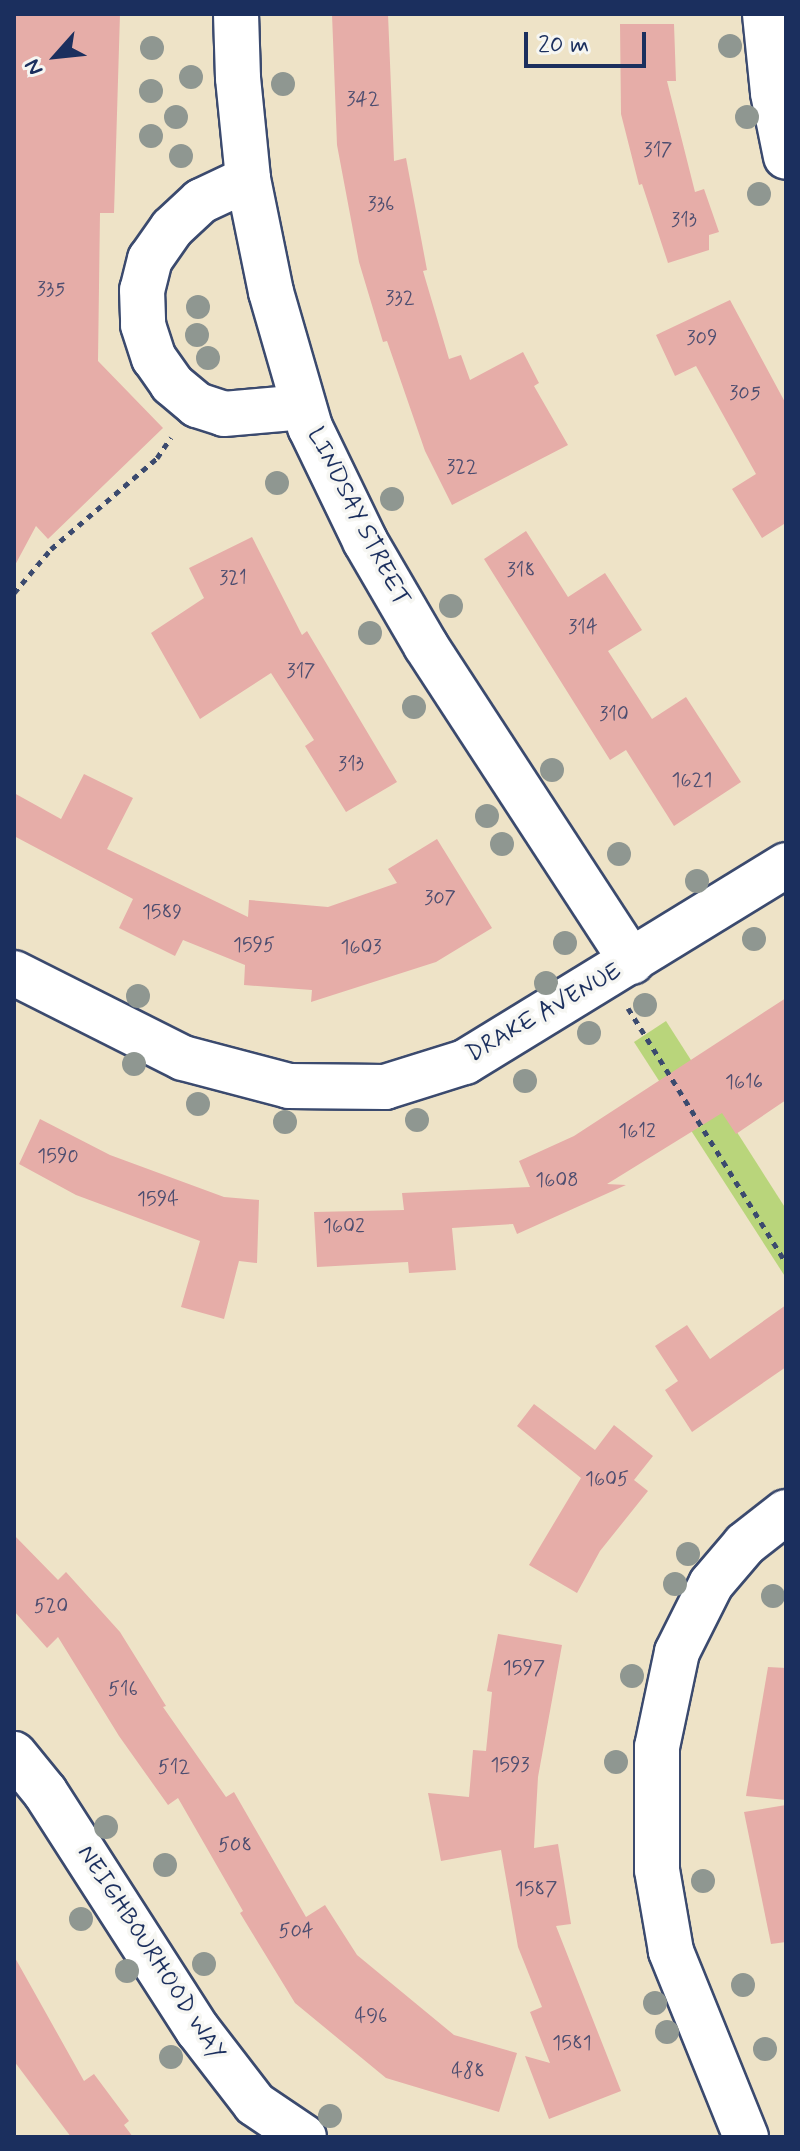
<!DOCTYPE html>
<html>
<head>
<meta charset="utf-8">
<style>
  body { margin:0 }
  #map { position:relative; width:800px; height:2151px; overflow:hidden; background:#eee3c7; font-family:Mynerve,sans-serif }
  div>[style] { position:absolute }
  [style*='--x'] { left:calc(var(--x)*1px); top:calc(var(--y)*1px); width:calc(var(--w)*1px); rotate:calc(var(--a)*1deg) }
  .green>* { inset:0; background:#b9d57b }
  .building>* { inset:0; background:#e6ada8 }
  .path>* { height:5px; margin-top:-2.5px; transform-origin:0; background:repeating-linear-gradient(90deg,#3b4a6e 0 6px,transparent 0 12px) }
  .roads { filter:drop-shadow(2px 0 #3b4a6e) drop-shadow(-2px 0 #3b4a6e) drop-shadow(0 2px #3b4a6e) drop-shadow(0 -2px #3b4a6e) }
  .minor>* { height:44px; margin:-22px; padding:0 22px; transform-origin:22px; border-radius:22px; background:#fff }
  .trees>* { width:24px; height:24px; margin:-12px; border-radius:50%; background:#8f9791 }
  span { translate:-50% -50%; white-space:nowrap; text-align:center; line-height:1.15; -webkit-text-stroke:7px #f6f6f2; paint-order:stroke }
  .number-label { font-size:20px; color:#4e4e70 }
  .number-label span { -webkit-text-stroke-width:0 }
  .street-label { font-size:24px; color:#1b2f5e }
  .frame { position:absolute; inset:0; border:16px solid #1b2f5e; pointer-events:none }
  .north { position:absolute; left:16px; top:16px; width:80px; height:80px; -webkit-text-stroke:6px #f6f6f2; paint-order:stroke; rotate:243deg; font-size:22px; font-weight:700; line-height:32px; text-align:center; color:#1b2f5e }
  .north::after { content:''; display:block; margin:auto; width:28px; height:36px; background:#1b2f5e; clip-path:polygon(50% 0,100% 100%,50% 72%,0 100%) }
  .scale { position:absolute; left:524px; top:32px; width:122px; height:36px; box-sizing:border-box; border:4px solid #1b2f5e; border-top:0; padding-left:10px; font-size:24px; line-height:28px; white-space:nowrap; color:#1b2f5e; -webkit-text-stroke:6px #f6f6f2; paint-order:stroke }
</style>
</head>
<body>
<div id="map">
  <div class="green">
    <i style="clip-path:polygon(666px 1021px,786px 1209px,786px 1278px,634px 1042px)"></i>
  </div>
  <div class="building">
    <i style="clip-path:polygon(14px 14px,120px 14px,114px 213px,100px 213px,98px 361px,163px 428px,48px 539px,36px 526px,14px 567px)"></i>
    <i style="clip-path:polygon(332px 14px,388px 14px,394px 161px,406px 158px,427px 270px,423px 271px,449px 359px,461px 355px,470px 380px,523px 352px,539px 383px,534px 386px,568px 445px,452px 505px,425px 451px,387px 341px,383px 342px,359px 262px,337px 145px)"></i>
    <i style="clip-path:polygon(620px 24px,674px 24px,676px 81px,667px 81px,695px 192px,704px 189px,719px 232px,709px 235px,709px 250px,668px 263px,642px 184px,639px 185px,621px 114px)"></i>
    <i style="clip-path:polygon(730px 300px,786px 404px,786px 527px,784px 524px,762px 538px,732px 489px,756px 474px,696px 366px,675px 376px,656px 335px)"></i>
    <i style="clip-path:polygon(526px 531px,568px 597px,605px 573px,642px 630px,608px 651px,652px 719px,686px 697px,741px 782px,674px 826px,626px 750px,610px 760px,484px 559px)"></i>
    <i style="clip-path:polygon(252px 537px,302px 635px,307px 631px,397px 782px,346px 812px,305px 746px,314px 740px,271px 673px,200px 719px,151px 633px,204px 598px,189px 568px)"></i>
    <i style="clip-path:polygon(84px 774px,133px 798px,107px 849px,248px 917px,249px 900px,328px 907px,397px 883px,388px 869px,437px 839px,492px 928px,436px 962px,311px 1002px,312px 990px,244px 985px,245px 965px,183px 940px,175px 956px,119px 928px,133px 899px,14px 836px,14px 793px,61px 819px)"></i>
    <i style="clip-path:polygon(786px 998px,786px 1100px,736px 1134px,722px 1113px,607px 1184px,626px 1185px,517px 1234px,513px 1224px,452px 1228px,456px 1270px,409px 1273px,408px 1262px,317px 1267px,314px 1212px,404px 1210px,402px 1193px,530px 1187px,519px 1161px,574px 1136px)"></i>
    <i style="clip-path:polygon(40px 1119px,110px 1155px,224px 1197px,259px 1200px,257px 1263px,239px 1261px,224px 1319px,181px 1307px,200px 1241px,76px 1195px,19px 1164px)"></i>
    <i style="clip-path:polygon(786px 1305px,786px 1367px,692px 1432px,665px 1390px,678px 1381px,655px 1346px,687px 1325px,710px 1359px)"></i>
    <i style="clip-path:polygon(534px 1404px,595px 1450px,614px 1425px,653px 1456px,634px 1480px,648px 1491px,600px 1551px,577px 1593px,529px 1565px,581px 1478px,517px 1426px)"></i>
    <i style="clip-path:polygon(14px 1535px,58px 1580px,66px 1572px,120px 1632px,166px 1706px,163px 1707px,226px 1797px,234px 1792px,306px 1917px,325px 1905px,357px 1955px,454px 2035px,517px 2053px,499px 2112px,386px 2078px,295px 2003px,240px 1913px,243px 1911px,178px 1798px,168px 1805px,119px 1736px,58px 1637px,47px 1648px,14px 1611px)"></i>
    <i style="clip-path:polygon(498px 1634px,562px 1645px,538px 1777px,534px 1848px,558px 1844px,571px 1924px,556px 1926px,621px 2091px,549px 2119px,525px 2056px,550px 2063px,530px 2012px,542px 2007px,518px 1947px,501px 1850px,441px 1861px,428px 1793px,469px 1797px,473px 1750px,486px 1751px,492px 1692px,487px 1691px)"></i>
    <i style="clip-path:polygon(768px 1667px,786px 1668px,786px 1800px,746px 1796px)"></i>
    <i style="clip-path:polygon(786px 1805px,786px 1942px,771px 1944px,744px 1812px)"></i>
    <i style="clip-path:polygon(14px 1956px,84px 2081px,94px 2074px,129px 2121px,124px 2125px,133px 2137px,71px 2137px,14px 2061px)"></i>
  </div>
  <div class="path">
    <i style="--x:14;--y:593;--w:57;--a:-49.9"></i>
    <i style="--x:51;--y:549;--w:140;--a:-40.6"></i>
    <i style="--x:157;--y:458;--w:25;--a:-56"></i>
    <i style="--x:628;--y:1008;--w:300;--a:58.2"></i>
  </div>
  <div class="roads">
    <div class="minor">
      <i style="--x:236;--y:14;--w:64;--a:88.2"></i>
      <i style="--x:238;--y:78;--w:101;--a:84.3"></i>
      <i style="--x:248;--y:179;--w:115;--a:78.5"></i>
      <i style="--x:271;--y:292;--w:141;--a:73.9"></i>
      <i style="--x:310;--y:427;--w:127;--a:64.2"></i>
      <i style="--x:365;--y:541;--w:121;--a:59.8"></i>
      <i style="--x:426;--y:646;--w:377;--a:56.9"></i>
      <i style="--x:765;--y:14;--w:79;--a:84.2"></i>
      <i style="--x:773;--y:93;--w:65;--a:78.5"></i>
      <i style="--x:248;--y:179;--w:52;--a:154.9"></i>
      <i style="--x:201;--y:201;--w:40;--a:137"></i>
      <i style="--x:172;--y:228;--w:38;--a:125"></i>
      <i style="--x:150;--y:259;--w:32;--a:104"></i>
      <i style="--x:142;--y:290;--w:35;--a:88"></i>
      <i style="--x:143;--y:325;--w:35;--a:72"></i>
      <i style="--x:154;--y:358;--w:32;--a:55"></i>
      <i style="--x:172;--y:384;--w:33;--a:40"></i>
      <i style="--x:197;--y:405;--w:28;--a:18"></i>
      <i style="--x:224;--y:414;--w:80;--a:-5"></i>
      <i style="--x:14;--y:973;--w:189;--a:26.7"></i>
      <i style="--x:183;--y:1058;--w:110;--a:14.8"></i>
      <i style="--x:289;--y:1086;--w:96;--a:0.6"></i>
      <i style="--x:385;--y:1087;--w:84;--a:-17.4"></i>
      <i style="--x:465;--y:1062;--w:377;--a:-31.5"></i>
      <i style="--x:14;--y:1754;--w:49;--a:50.8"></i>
      <i style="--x:45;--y:1792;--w:283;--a:57.3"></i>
      <i style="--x:198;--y:2030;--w:93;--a:52.4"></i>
      <i style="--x:255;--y:2104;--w:59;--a:34"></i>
      <i style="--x:746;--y:2137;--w:201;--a:-112"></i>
      <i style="--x:671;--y:1951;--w:82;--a:-99.8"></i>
      <i style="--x:657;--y:1870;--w:123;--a:-90"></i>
      <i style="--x:657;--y:1747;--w:97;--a:-78.1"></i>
      <i style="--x:677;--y:1652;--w:76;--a:-63.4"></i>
      <i style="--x:711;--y:1584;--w:52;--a:-49.6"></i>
      <i style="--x:745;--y:1544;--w:52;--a:-38"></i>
    </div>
  </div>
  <div class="trees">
    <i style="left:730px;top:46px"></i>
    <i style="left:152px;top:48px"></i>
    <i style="left:191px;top:77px"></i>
    <i style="left:283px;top:84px"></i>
    <i style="left:151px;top:91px"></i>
    <i style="left:176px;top:117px"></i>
    <i style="left:747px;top:117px"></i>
    <i style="left:151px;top:136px"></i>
    <i style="left:181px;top:156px"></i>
    <i style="left:759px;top:194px"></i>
    <i style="left:198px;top:307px"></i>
    <i style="left:197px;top:335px"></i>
    <i style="left:208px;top:358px"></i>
    <i style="left:277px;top:483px"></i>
    <i style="left:392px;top:499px"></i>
    <i style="left:451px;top:606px"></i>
    <i style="left:370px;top:633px"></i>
    <i style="left:414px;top:707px"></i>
    <i style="left:552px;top:770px"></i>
    <i style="left:487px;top:816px"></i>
    <i style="left:502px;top:844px"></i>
    <i style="left:619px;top:854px"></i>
    <i style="left:697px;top:881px"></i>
    <i style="left:754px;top:939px"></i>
    <i style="left:565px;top:943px"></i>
    <i style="left:546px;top:983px"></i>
    <i style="left:138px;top:996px"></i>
    <i style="left:645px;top:1005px"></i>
    <i style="left:589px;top:1033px"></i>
    <i style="left:134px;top:1064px"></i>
    <i style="left:525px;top:1081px"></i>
    <i style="left:198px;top:1104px"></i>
    <i style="left:417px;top:1120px"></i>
    <i style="left:285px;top:1122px"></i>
    <i style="left:688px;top:1554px"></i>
    <i style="left:675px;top:1584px"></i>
    <i style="left:773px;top:1596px"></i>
    <i style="left:632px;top:1676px"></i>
    <i style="left:616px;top:1762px"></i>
    <i style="left:106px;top:1827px"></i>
    <i style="left:165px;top:1865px"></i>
    <i style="left:703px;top:1881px"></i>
    <i style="left:81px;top:1919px"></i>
    <i style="left:204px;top:1964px"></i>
    <i style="left:127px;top:1971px"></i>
    <i style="left:743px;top:1985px"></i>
    <i style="left:655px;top:2003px"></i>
    <i style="left:667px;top:2032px"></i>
    <i style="left:765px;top:2049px"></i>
    <i style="left:171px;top:2057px"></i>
    <i style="left:330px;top:2116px"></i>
  </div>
  <div class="number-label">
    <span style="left:363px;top:99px">342</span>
    <span style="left:658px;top:150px">317</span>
    <span style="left:381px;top:204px">336</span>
    <span style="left:684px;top:220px">313</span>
    <span style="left:51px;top:289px">335</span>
    <span style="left:400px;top:298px">332</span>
    <span style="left:702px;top:338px">309</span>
    <span style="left:745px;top:393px">305</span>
    <span style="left:462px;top:467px">322</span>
    <span style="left:521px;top:570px">318</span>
    <span style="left:233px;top:578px">321</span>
    <span style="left:583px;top:627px">314</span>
    <span style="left:301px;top:671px">317</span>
    <span style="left:614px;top:714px">310</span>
    <span style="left:351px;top:764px">313</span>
    <span style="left:692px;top:780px">1621</span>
    <span style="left:440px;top:898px">307</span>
    <span style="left:162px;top:912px">1589</span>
    <span style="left:254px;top:945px">1595</span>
    <span style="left:361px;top:947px">1603</span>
    <span style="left:744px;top:1082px">1616</span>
    <span style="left:637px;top:1131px">1612</span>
    <span style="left:58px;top:1156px">1590</span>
    <span style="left:557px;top:1180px">1608</span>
    <span style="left:158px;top:1199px">1594</span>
    <span style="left:344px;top:1226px">1602</span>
    <span style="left:607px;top:1479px">1605</span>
    <span style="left:51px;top:1606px">520</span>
    <span style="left:524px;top:1668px">1597</span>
    <span style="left:123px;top:1689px">516</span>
    <span style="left:510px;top:1765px">1593</span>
    <span style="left:174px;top:1767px">512</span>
    <span style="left:235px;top:1845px">508</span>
    <span style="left:536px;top:1889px">1587</span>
    <span style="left:296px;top:1931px">504</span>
    <span style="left:371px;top:2016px">496</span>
    <span style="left:572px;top:2043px">1581</span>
    <span style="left:468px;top:2071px">488</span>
  </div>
  <div class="street-label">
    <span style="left:358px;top:517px;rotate:63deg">LINDSAY STREET</span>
    <span style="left:544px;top:1013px;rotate:-30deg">DRAKE AVENUE</span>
    <span style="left:151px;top:1953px;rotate:57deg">NEIGHBOURHOOD WAY</span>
  </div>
  <div class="frame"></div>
  <div class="north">N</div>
  <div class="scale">20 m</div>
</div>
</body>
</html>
